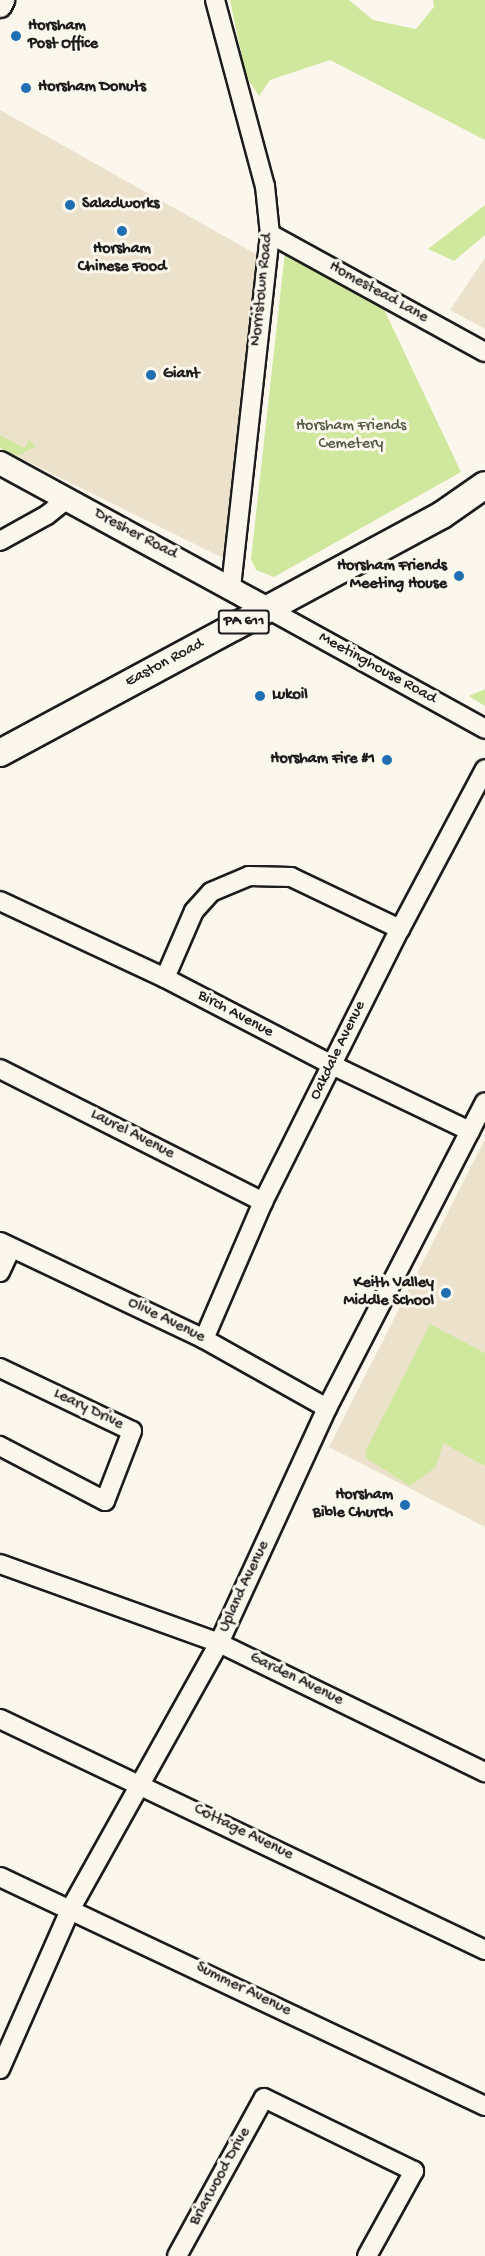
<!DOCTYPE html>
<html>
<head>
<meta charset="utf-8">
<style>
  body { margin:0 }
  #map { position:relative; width:485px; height:2256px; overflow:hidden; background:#fbf7ec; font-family:"Gochi Hand",sans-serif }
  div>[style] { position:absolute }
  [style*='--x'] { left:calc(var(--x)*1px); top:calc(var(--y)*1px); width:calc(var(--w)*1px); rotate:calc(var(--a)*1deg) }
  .built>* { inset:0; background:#ece2cc }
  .green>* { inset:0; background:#d0e89e }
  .roads { filter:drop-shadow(2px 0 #1c1c1c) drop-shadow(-2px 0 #1c1c1c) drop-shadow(0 2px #1c1c1c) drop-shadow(0 -2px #1c1c1c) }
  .minor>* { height:18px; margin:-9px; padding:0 9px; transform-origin:9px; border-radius:9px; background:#fbf7ec }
  .major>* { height:22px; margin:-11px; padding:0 11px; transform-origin:11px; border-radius:11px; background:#fbf7ec }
  .highway>* { height:26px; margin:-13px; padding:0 13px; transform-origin:13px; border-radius:13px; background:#fbf7ec }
  .dots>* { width:16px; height:16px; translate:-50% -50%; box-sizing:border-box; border:3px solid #fbf7ec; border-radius:50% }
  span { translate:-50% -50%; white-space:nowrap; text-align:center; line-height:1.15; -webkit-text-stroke:6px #fbf7ec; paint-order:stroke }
  .shield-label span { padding:2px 4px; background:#fbf7ec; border:2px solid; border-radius:4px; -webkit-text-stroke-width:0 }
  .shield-label { font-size:15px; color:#1c1c1c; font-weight:700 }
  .poi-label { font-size:16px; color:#1c1c1c; font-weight:700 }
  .left { translate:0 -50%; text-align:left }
  .right { translate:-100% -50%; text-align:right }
  .street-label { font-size:16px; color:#1c1c1c }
  .park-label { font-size:16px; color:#525943 }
</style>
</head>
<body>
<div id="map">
  <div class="built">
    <i style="clip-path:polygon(0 110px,258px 255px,223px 558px,0 448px)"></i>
    <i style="clip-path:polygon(485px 258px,485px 329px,450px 310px)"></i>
    <i style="clip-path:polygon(485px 1139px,485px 1527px,329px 1447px)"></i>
  </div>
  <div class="green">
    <i style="clip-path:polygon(230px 0,349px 0,373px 20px,416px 29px,434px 7px,433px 0,485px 0,485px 140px,330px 60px,270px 80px,259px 96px,246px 76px)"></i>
    <i style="clip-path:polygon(485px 205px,485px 235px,454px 261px,428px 249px)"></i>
    <i style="clip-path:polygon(285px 252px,381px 303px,461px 472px,274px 577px,256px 570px,251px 559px)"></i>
    <i style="clip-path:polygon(0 435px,25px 448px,29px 440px,36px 446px,20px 455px,11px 454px,0 448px)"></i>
    <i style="clip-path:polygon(485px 689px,485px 706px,469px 696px)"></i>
    <i style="clip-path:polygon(430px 1324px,485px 1353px,485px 1466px,443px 1443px,436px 1467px,410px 1486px,366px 1458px,365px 1452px)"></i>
  </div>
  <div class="roads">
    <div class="minor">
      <i style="--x:215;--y:0;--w:193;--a:75"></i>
      <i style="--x:265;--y:186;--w:48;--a:84.1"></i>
      <i style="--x:270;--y:234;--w:354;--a:96.3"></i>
      <i style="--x:270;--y:234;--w:245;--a:28.8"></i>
      <i style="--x:0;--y:541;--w:54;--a:-29"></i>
      <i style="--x:47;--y:515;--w:26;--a:-39"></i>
      <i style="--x:268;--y:609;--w:248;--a:28.9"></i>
      <i style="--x:0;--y:901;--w:182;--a:25"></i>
      <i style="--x:165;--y:978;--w:188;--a:27.5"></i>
      <i style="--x:332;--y:1065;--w:153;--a:25.6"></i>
      <i style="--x:165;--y:978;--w:73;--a:-66.6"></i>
      <i style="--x:194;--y:911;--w:25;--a:-48"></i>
      <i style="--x:211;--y:892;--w:41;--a:-22.8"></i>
      <i style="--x:249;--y:876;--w:42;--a:1.4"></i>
      <i style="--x:291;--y:877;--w:121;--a:25.5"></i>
      <i style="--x:0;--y:1069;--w:295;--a:26.8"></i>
      <i style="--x:0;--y:1242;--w:226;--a:25.4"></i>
      <i style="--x:204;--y:1339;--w:141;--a:29.3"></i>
      <i style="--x:0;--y:1272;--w:26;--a:-65"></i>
      <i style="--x:204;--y:1339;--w:149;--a:-66.7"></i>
      <i style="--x:263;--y:1202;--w:305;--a:-63.4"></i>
      <i style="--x:400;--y:929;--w:181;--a:-62"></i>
      <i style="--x:0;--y:1368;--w:146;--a:25.5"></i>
      <i style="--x:132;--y:1431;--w:75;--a:111.1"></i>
      <i style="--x:105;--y:1501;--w:119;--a:-152.4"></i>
      <i style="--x:0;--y:1564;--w:233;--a:19.8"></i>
      <i style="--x:219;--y:1643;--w:296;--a:25.9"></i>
      <i style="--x:0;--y:1719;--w:537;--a:25.47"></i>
      <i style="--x:0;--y:1877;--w:536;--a:25.28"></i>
      <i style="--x:0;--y:2069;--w:176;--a:-66.2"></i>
      <i style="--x:71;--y:1908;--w:304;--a:-60.8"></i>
      <i style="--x:219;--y:1643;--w:259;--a:-65.3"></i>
      <i style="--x:327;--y:1408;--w:344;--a:-62.7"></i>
      <i style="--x:177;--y:2256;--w:180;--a:-61.2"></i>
      <i style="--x:264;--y:2098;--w:167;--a:26"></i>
      <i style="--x:414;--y:2171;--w:97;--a:118.9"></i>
    </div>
    <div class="major">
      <i style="--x:0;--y:6;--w:7;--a:-63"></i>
      <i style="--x:0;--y:463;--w:305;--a:28.6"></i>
    </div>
    <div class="highway">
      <i style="--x:0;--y:753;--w:502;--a:-28.3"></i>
      <i style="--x:442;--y:515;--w:52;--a:-34.9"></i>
    </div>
  </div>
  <div class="dots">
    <i style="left:16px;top:36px;background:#1f6fb2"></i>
    <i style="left:26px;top:88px;background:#1f6fb2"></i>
    <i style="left:70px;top:205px;background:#1f6fb2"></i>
    <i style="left:122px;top:231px;background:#1f6fb2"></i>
    <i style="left:151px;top:375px;background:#1f6fb2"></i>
    <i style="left:459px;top:576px;background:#1f6fb2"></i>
    <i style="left:260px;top:696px;background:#1f6fb2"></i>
    <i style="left:387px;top:760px;background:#1f6fb2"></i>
    <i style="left:446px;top:1293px;background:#1f6fb2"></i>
    <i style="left:405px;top:1505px;background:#1f6fb2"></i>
  </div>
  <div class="shield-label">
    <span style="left:244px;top:622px">PA 611</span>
  </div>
  <div class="poi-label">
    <span class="left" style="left:28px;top:36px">Horsham<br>Post Office</span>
    <span class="left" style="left:38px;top:88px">Horsham Donuts</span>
    <span class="left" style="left:82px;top:205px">Saladworks</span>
    <span style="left:122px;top:259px">Horsham<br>Chinese Food</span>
    <span class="left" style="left:163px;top:375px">Giant</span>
    <span class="right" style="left:447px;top:576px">Horsham Friends<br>Meeting House</span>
    <span class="left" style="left:272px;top:696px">Lukoil</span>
    <span class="right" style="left:375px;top:760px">Horsham Fire #1</span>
    <span class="right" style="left:434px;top:1293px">Keith Valley<br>Middle School</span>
    <span class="right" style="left:393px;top:1505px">Horsham<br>Bible Church</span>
  </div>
  <div class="street-label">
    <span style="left:263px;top:290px;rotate:-84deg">Norristown Road</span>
    <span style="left:378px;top:293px;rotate:29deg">Homestead Lane</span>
    <span style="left:135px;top:535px;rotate:28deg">Dresher Road</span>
    <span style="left:165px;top:664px;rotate:-28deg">Easton Road</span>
    <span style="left:377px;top:669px;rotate:29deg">Meetinghouse Road</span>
    <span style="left:235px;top:1015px;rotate:28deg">Birch Avenue</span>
    <span style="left:339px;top:1051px;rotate:-64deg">Oakdale Avenue</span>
    <span style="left:132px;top:1135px;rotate:27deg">Laurel Avenue</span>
    <span style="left:166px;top:1321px;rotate:26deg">Olive Avenue</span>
    <span style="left:88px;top:1410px;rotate:26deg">Leary Drive</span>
    <span style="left:245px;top:1587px;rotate:-65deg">Upland Avenue</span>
    <span style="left:296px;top:1680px;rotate:26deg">Garden Avenue</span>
    <span style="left:243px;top:1833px;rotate:26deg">Cottage Avenue</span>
    <span style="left:243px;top:1990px;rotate:26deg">Summer Avenue</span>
    <span style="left:221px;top:2177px;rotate:-61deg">Briarwood Drive</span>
  </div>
  <div class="park-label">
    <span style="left:351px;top:436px">Horsham Friends<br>Cemetery</span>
  </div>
</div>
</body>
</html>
